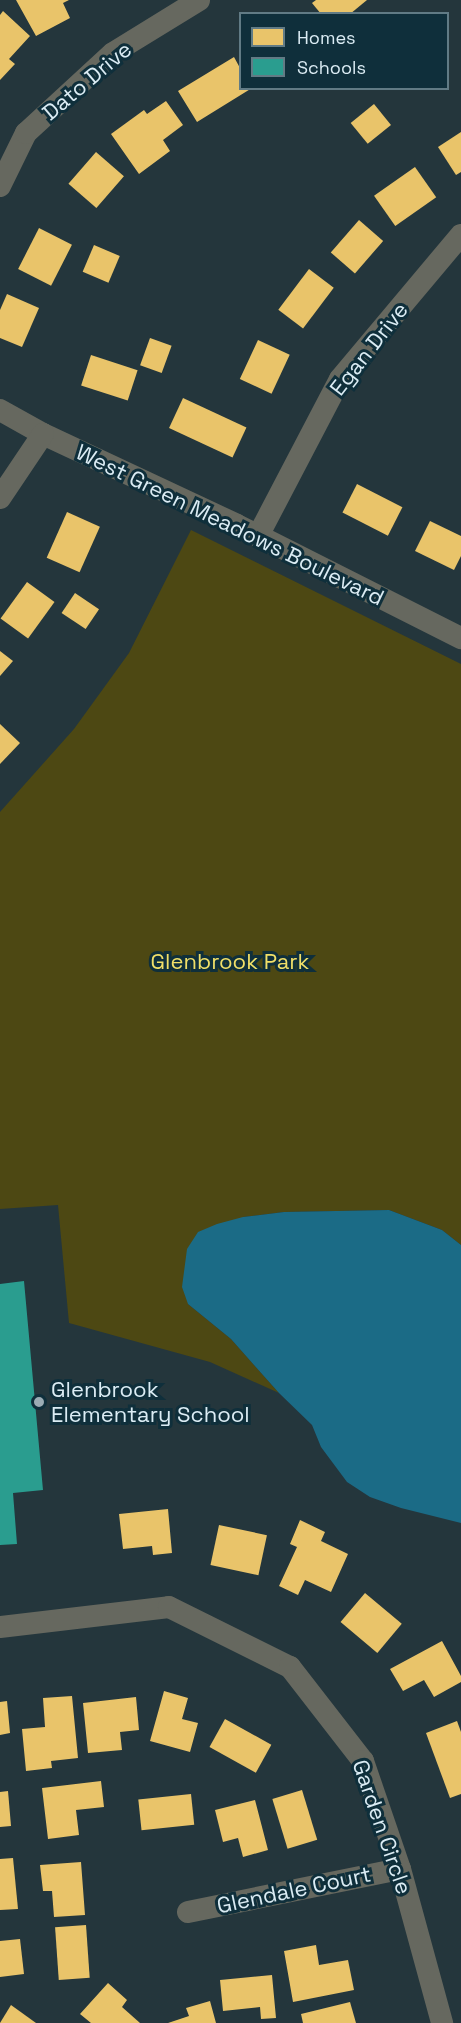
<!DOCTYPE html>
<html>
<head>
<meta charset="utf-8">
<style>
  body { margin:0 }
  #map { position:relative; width:461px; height:2023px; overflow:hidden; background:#24363c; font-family:"Space Grotesk",sans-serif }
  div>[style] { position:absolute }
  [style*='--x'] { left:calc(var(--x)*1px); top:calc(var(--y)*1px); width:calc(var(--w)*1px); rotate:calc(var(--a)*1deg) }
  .green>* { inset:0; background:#4d4813 }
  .water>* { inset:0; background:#1b6b86 }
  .homes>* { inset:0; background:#e9c46a; transform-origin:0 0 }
  .schools>* { inset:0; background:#2a9d8f }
  .minor>* { height:22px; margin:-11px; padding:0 11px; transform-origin:11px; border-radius:11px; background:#66685f }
  .dots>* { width:16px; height:16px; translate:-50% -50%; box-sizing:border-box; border:3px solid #0f2f3b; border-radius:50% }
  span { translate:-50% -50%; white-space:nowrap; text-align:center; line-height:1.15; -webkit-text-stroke:6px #0f2f3b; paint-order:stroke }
  .street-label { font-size:22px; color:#dbecf4 }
  .park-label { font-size:22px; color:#f0df68 }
  .poi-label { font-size:22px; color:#dbecf4 }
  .left { translate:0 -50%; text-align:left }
  .legend { position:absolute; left:239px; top:12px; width:210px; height:78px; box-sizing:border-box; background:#0f2f3b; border:2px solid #617b85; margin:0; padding:8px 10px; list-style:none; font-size:18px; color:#dbecf4 }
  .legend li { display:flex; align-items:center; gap:12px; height:30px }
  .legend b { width:30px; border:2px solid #617b85 }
</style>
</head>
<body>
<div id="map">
  <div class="green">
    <i style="clip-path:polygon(191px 530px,461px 664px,461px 1245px,442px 1230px,389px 1210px,284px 1212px,243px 1217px,188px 1304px,231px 1339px,279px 1393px,210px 1362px,69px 1323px,58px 1205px,0 1209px,0 812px,74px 729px,129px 653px)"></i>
  </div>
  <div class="water">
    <i style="clip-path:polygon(389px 1210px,442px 1230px,461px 1245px,461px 1523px,401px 1508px,370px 1497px,347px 1482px,321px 1447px,312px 1425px,279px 1393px,231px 1339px,188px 1304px,182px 1287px,187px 1249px,198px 1232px,217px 1224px,243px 1217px,284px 1212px)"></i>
  </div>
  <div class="homes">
    <i style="clip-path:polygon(16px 0,69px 0,63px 3px,70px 18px,36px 36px)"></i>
    <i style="clip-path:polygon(316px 0,367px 0,350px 14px,321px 14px,312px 3px)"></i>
    <i style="clip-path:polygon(3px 11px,30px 36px,9px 59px,15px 64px,0 80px,0 15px)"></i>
    <i style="clip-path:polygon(234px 57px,240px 68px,240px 88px,252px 88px,197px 122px,178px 91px)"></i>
    <i style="clip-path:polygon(166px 101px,183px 125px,163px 140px,170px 151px,139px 174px,111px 134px,144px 110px,147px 114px)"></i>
    <i style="left:374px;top:104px;width:27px;height:30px;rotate:51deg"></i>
    <i style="clip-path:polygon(461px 132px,461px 172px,456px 175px,438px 147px)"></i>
    <i style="left:96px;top:152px;width:37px;height:42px;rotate:41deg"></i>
    <i style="left:415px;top:167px;width:37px;height:50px;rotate:55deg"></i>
    <i style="left:359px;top:220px;width:32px;height:43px;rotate:41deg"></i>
    <i style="left:39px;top:228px;width:37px;height:46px;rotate:27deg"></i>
    <i style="left:94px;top:245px;width:28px;height:29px;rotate:23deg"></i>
    <i style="left:309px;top:269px;width:31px;height:51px;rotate:37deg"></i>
    <i style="clip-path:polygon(7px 294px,39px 308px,22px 347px,0 338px,0 310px)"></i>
    <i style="left:150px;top:338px;width:23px;height:29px;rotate:20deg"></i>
    <i style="left:258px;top:340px;width:35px;height:43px;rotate:25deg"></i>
    <i style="left:91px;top:355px;width:49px;height:32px;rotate:18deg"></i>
    <i style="left:183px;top:398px;width:70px;height:33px;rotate:25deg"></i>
    <i style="left:357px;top:484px;width:51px;height:32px;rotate:27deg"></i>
    <i style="left:67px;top:512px;width:36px;height:50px;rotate:24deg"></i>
    <i style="clip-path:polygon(430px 521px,461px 536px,461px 556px,454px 570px,415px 551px)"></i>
    <i style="left:27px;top:582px;width:34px;height:45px;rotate:36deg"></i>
    <i style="left:75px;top:593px;width:29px;height:24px;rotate:34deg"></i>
    <i style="clip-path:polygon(0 651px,13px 661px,0 676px)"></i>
    <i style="clip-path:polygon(0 724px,20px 743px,0 764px)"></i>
    <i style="clip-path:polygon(168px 1509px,172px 1553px,153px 1555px,152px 1546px,123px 1549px,119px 1514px)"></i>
    <i style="clip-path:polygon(300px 1520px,325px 1532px,321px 1541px,348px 1554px,331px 1592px,305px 1580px,298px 1595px,279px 1586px,297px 1547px,290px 1544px)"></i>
    <i style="left:219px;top:1525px;width:49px;height:41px;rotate:12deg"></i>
    <i style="left:365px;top:1593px;width:48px;height:38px;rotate:40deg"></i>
    <i style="clip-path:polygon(442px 1641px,461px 1676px,461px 1682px,434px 1697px,424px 1680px,403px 1691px,390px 1669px)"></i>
    <i style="clip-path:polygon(164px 1691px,188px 1698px,182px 1719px,198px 1723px,190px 1752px,150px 1741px)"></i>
    <i style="clip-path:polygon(72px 1696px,78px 1758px,51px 1761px,52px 1768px,26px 1771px,22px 1729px,45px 1727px,43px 1698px)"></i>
    <i style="clip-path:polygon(136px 1697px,139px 1730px,120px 1732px,122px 1750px,88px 1753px,83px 1703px)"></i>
    <i style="clip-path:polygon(7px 1701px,10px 1733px,0 1735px,0 1702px)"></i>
    <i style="left:225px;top:1719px;width:53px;height:32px;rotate:29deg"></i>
    <i style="clip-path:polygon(457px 1721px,461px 1732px,461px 1794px,450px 1798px,426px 1733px)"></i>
    <i style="clip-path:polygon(101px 1781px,104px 1807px,76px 1810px,79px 1835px,48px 1839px,42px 1788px)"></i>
    <i style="left:302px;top:1790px;width:52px;height:31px;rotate:73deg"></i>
    <i style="clip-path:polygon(8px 1791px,11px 1826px,0 1827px,0 1792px)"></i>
    <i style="left:191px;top:1794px;width:31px;height:53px;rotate:84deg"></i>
    <i style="clip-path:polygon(255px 1800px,268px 1850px,243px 1857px,238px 1838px,223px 1842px,215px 1810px)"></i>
    <i style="clip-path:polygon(13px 1858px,18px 1909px,0 1910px,0 1859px)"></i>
    <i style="clip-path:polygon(81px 1862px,85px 1915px,54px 1917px,52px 1891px,43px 1891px,40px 1865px)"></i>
    <i style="left:86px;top:1925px;width:53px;height:31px;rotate:86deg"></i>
    <i style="clip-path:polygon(20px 1939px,24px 1974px,0 1977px,0 1941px)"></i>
    <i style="clip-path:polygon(316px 1945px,319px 1965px,348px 1960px,354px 1990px,293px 2002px,284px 1951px)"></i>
    <i style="clip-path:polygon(272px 1975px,276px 2018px,261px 2019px,260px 2007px,223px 2011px,220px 1980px)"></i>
    <i style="clip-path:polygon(108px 1983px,127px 2000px,122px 2007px,140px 2023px,91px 2023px,80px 2014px)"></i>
    <i style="clip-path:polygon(210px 2001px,216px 2023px,168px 2023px,189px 2016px,186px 2008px)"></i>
    <i style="clip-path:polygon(350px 2002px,356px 2023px,303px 2023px,301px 2014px)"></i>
    <i style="clip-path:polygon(11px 2005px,36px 2023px,0 2023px)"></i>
  </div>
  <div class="schools">
    <i style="clip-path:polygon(24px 1281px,43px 1490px,13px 1493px,17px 1544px,0 1545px,0 1284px)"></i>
  </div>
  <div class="minor">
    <i style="--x:0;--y:186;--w:59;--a:-63.9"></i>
    <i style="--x:26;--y:133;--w:118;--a:-42.6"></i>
    <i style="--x:113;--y:53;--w:101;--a:-31.6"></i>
    <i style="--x:0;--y:410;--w:49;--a:29.2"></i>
    <i style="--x:43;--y:434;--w:214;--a:25.1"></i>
    <i style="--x:237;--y:525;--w:251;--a:26.8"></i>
    <i style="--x:0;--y:498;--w:77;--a:-56.1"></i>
    <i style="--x:258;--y:536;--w:177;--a:-62.4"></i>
    <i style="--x:340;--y:379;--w:188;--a:-50"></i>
    <i style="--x:0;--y:1627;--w:170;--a:-6.7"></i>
    <i style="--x:169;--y:1607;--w:135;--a:26.4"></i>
    <i style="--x:290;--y:1667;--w:119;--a:52.2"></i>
    <i style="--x:363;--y:1761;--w:114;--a:71.1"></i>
    <i style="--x:400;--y:1869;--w:160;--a:74.7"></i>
    <i style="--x:188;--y:1912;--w:216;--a:-11.5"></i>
  </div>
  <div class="dots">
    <i style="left:39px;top:1402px;background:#9bacb4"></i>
  </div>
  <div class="street-label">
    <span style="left:87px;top:81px;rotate:-40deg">Dato Drive</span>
    <span style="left:369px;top:349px;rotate:-52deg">Egan Drive</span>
    <span style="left:230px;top:525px;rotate:26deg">West Green Meadows Boulevard</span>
    <span style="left:382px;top:1827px;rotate:71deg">Garden Circle</span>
    <span style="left:294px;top:1890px;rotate:-12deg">Glendale Court</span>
  </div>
  <div class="park-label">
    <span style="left:230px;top:962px">Glenbrook Park</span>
  </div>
  <div class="poi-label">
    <span class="left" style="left:51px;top:1402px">Glenbrook<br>Elementary School</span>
  </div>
  <ul class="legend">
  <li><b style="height:16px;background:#e9c46a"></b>Homes</li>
  <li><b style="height:16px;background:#2a9d8f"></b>Schools</li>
  </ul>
</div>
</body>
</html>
